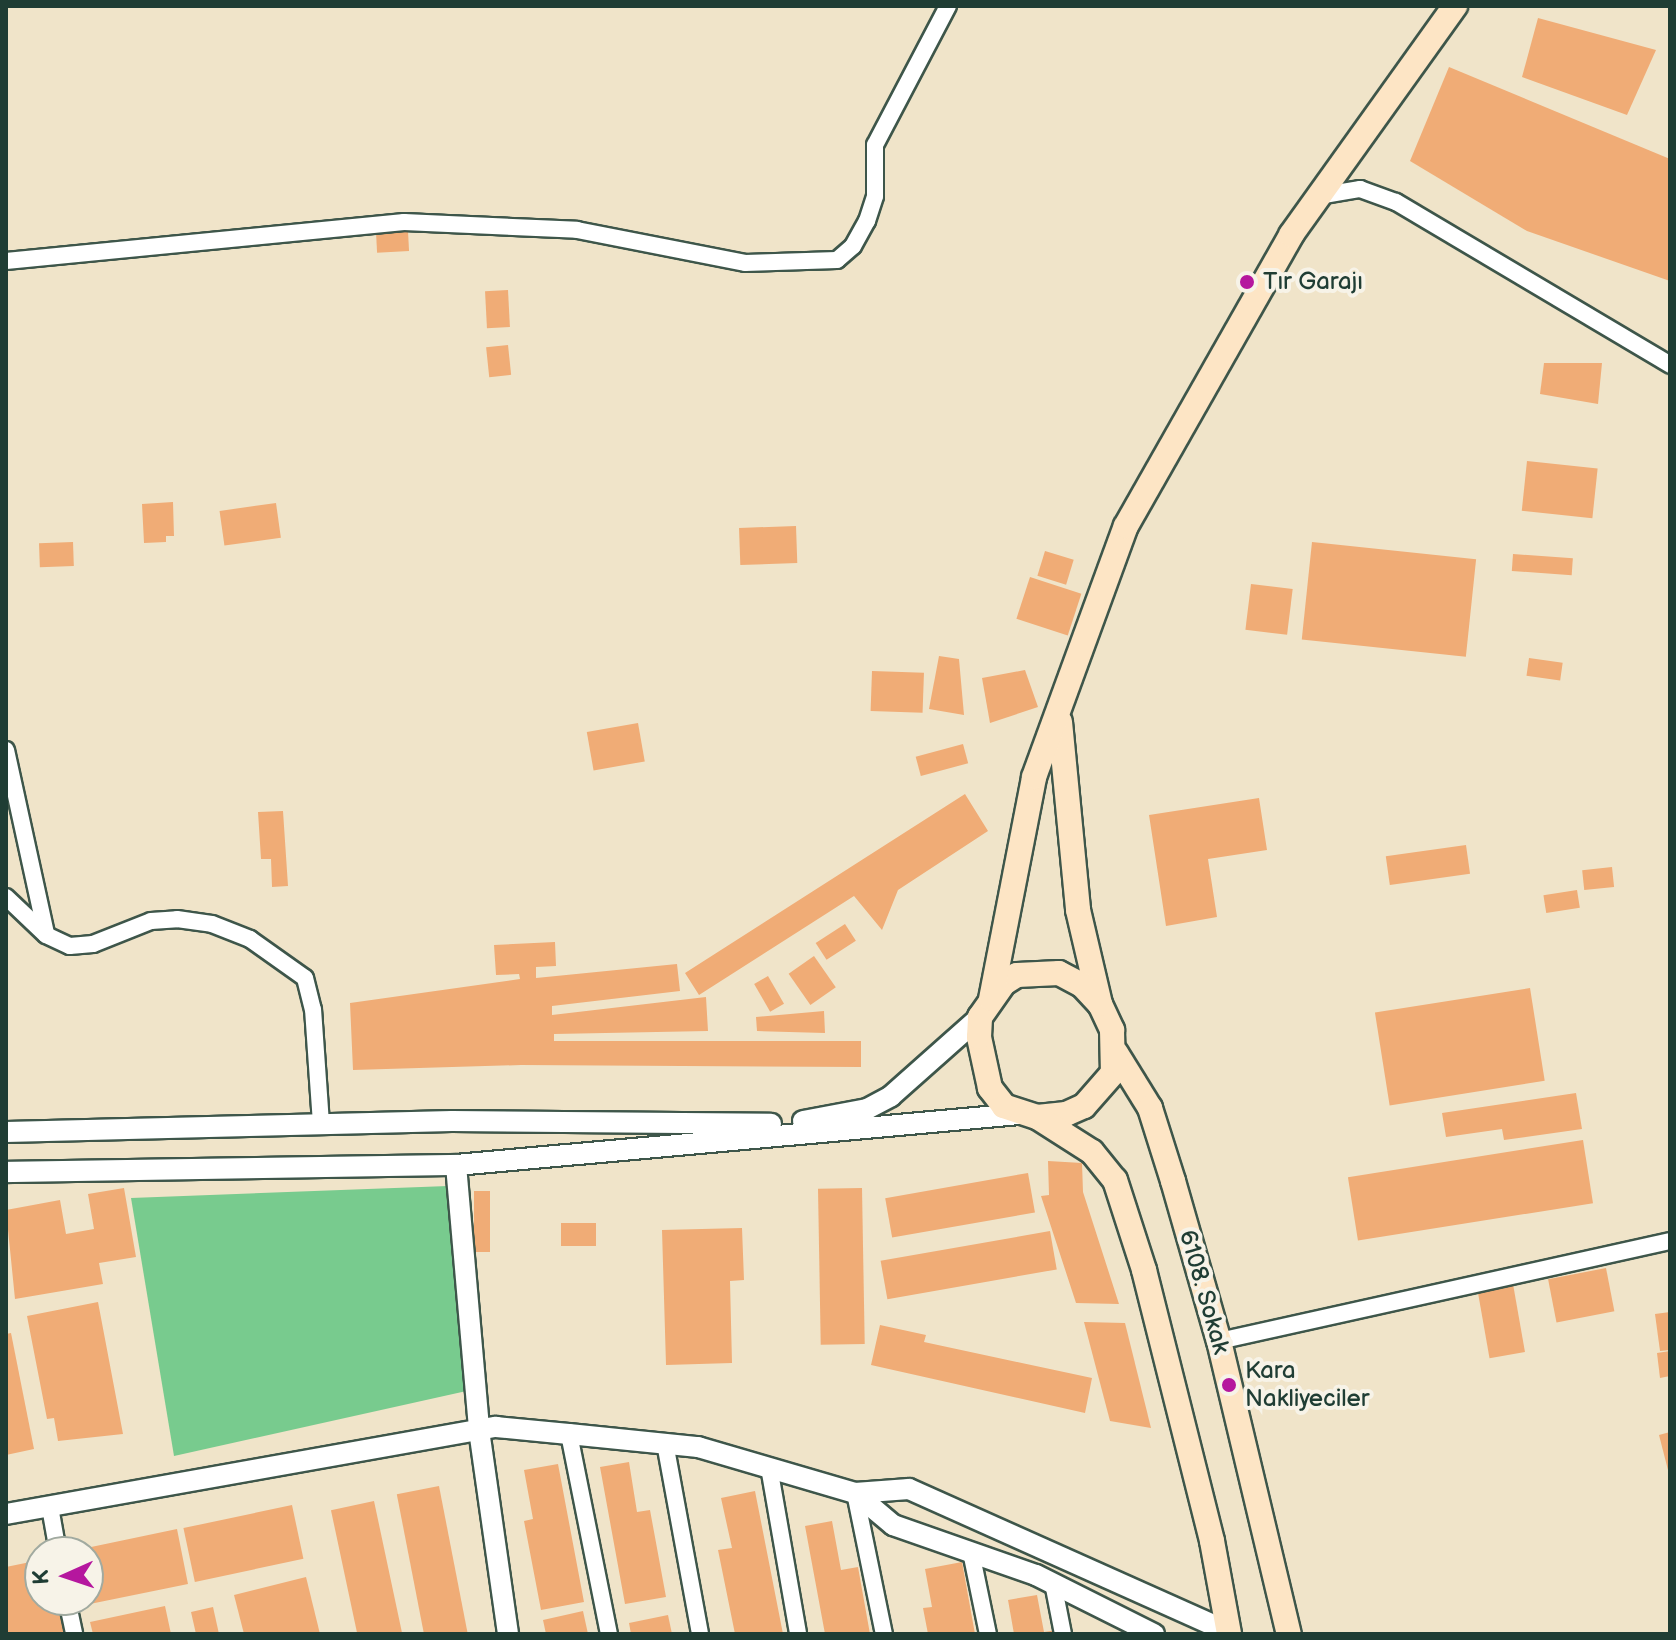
<!DOCTYPE html>
<html>
<head>
<meta charset="utf-8">
<style>
  body { margin:0 }
  #map { position:relative; width:1676px; height:1640px; overflow:hidden; background:#f0e4c9; font-family:"Balsamiq Sans",sans-serif }
  div>[style] { position:absolute }
  [style*='--x'] { left:calc(var(--x)*1px); top:calc(var(--y)*1px); width:calc(var(--w)*1px); rotate:calc(var(--a)*1deg) }
  .green>* { inset:0; background:#78cb8e }
  .building>* { inset:0; background:#f0ac76; transform-origin:0 0 }
  .roads { filter:drop-shadow(2px 0 #3e564a) drop-shadow(-2px 0 #3e564a) drop-shadow(0 2px #3e564a) drop-shadow(0 -2px #3e564a) }
  .minor>* { height:16px; margin:-8px; padding:0 8px; transform-origin:8px; border-radius:8px; background:#fff }
  .tertiary>* { height:20px; margin:-10px; padding:0 10px; transform-origin:10px; border-radius:10px; background:#fff }
  .secondary>* { height:24px; margin:-12px; padding:0 12px; transform-origin:12px; border-radius:12px; background:#fde5c5 }
  .dots>* { width:22px; height:22px; translate:-50% -50%; box-sizing:border-box; border:4px solid #f7f3e8; border-radius:50% }
  span { translate:-50% -50%; white-space:nowrap; text-align:center; line-height:1.15; -webkit-text-stroke:8px #f7f3e8; paint-order:stroke }
  .poi-label { font-size:24px; color:#1f3d34 }
  .left { translate:0 -50%; text-align:left }
  .street-label { font-size:24px; color:#1f3d34 }
  .frame { position:absolute; inset:0; border:8px solid #1f3d34; pointer-events:none }
  .north { position:absolute; left:24px; top:1536px; width:80px; height:80px; box-sizing:border-box; background:#f7f3e8; border:2px solid #a1aaa0; border-radius:50%; rotate:267deg; font-size:22px; font-weight:700; line-height:32px; text-align:center; color:#1f3d34 }
  .north::after { content:''; display:block; margin:auto; width:28px; height:36px; background:#b5179e; clip-path:polygon(50% 0,100% 100%,50% 72%,0 100%) }
</style>
</head>
<body>
<div id="map">
  <div class="green">
    <i style="clip-path:polygon(448px 1186px,471px 1390px,174px 1456px,131px 1198px)"></i>
  </div>
  <div class="building">
    <i style="clip-path:polygon(1538px 18px,1656px 50px,1627px 115px,1522px 77px)"></i>
    <i style="clip-path:polygon(1449px 67px,1670px 159px,1670px 281px,1527px 231px,1410px 161px)"></i>
    <i style="left:408px;top:231px;width:20px;height:32px;rotate:87deg"></i>
    <i style="left:508px;top:290px;width:37px;height:23px;rotate:87deg"></i>
    <i style="left:508px;top:345px;width:30px;height:22px;rotate:84deg"></i>
    <i style="clip-path:polygon(1544px 363px,1602px 363px,1598px 404px,1540px 394px)"></i>
    <i style="left:1527px;top:461px;width:71px;height:50px;rotate:6deg"></i>
    <i style="clip-path:polygon(173px 502px,174px 536px,166px 536px,166px 542px,144px 543px,142px 504px)"></i>
    <i style="left:276px;top:503px;width:35px;height:57px;rotate:82deg"></i>
    <i style="left:796px;top:526px;width:37px;height:57px;rotate:88deg"></i>
    <i style="left:73px;top:542px;width:24px;height:34px;rotate:88deg"></i>
    <i style="left:1312px;top:542px;width:165px;height:98px;rotate:6deg"></i>
    <i style="left:1045px;top:551px;width:30px;height:26px;rotate:17deg"></i>
    <i style="left:1513px;top:554px;width:60px;height:17px;rotate:4deg"></i>
    <i style="left:1030px;top:577px;width:54px;height:44px;rotate:18deg"></i>
    <i style="left:1251px;top:584px;width:42px;height:46px;rotate:7deg"></i>
    <i style="clip-path:polygon(939px 656px,959px 659px,964px 715px,929px 709px)"></i>
    <i style="left:1529px;top:658px;width:34px;height:18px;rotate:8deg"></i>
    <i style="clip-path:polygon(1025px 670px,1038px 707px,990px 723px,982px 678px)"></i>
    <i style="left:872px;top:671px;width:52px;height:40px;rotate:2deg"></i>
    <i style="left:638px;top:723px;width:39px;height:52px;rotate:80deg"></i>
    <i style="left:963px;top:744px;width:20px;height:49px;rotate:75deg"></i>
    <i style="clip-path:polygon(965px 794px,988px 831px,898px 890px,882px 930px,854px 896px,699px 995px,685px 973px)"></i>
    <i style="clip-path:polygon(1259px 798px,1267px 850px,1208px 859px,1217px 917px,1166px 926px,1149px 815px)"></i>
    <i style="clip-path:polygon(283px 811px,288px 886px,272px 887px,271px 859px,261px 859px,258px 812px)"></i>
    <i style="left:1466px;top:845px;width:29px;height:81px;rotate:82deg"></i>
    <i style="left:1612px;top:867px;width:20px;height:30px;rotate:84deg"></i>
    <i style="left:1577px;top:890px;width:18px;height:34px;rotate:81deg"></i>
    <i style="left:845px;top:924px;width:20px;height:35px;rotate:57deg"></i>
    <i style="clip-path:polygon(555px 942px,556px 966px,536px 967px,536px 978px,677px 964px,680px 991px,552px 1006px,552px 1015px,706px 997px,708px 1031px,554px 1034px,554px 1041px,861px 1041px,861px 1067px,521px 1065px,353px 1070px,350px 1003px,520px 979px,519px 974px,496px 975px,494px 945px)"></i>
    <i style="left:814px;top:956px;width:38px;height:31px;rotate:55deg"></i>
    <i style="left:768px;top:976px;width:32px;height:16px;rotate:60deg"></i>
    <i style="left:1530px;top:988px;width:94px;height:157px;rotate:81deg"></i>
    <i style="clip-path:polygon(824px 1011px,825px 1033px,757px 1031px,756px 1017px)"></i>
    <i style="clip-path:polygon(1576px 1093px,1582px 1129px,1504px 1140px,1502px 1129px,1446px 1137px,1442px 1113px)"></i>
    <i style="left:1583px;top:1140px;width:64px;height:238px;rotate:81deg"></i>
    <i style="clip-path:polygon(1048px 1161px,1082px 1163px,1083px 1192px,1119px 1304px,1076px 1303px,1041px 1196px,1049px 1195px)"></i>
    <i style="left:1028px;top:1173px;width:40px;height:145px;rotate:80deg"></i>
    <i style="clip-path:polygon(124px 1188px,136px 1257px,99px 1263px,103px 1284px,15px 1299px,6px 1210px,60px 1200px,66px 1234px,94px 1229px,88px 1194px)"></i>
    <i style="left:862px;top:1188px;width:156px;height:44px;rotate:89deg"></i>
    <i style="left:474px;top:1191px;width:16px;height:61px"></i>
    <i style="left:596px;top:1223px;width:23px;height:35px;rotate:90deg"></i>
    <i style="clip-path:polygon(742px 1228px,744px 1280px,730px 1281px,732px 1363px,666px 1365px,662px 1230px)"></i>
    <i style="left:1050px;top:1231px;width:39px;height:172px;rotate:80deg"></i>
    <i style="left:1606px;top:1268px;width:44px;height:59px;rotate:79deg"></i>
    <i style="left:1513px;top:1284px;width:69px;height:36px;rotate:80deg"></i>
    <i style="clip-path:polygon(98px 1302px,123px 1434px,58px 1441px,54px 1418px,47px 1419px,27px 1316px)"></i>
    <i style="clip-path:polygon(1670px 1312px,1670px 1350px,1660px 1351px,1655px 1314px)"></i>
    <i style="clip-path:polygon(1084px 1322px,1125px 1323px,1151px 1428px,1110px 1421px)"></i>
    <i style="clip-path:polygon(880px 1325px,926px 1335px,924px 1342px,1092px 1378px,1085px 1413px,871px 1365px)"></i>
    <i style="clip-path:polygon(11px 1333px,34px 1449px,6px 1455px,6px 1334px)"></i>
    <i style="clip-path:polygon(1670px 1351px,1670px 1376px,1660px 1378px,1657px 1353px)"></i>
    <i style="clip-path:polygon(1670px 1432px,1670px 1473px,1669px 1474px,1659px 1435px)"></i>
    <i style="clip-path:polygon(629px 1462px,637px 1512px,650px 1510px,666px 1597px,625px 1604px,600px 1467px)"></i>
    <i style="clip-path:polygon(558px 1464px,584px 1602px,541px 1610px,524px 1521px,533px 1519px,524px 1470px)"></i>
    <i style="left:439px;top:1486px;width:151px;height:43px;rotate:79deg"></i>
    <i style="clip-path:polygon(755px 1491px,783px 1634px,735px 1634px,718px 1550px,732px 1548px,721px 1498px)"></i>
    <i style="left:374px;top:1501px;width:136px;height:44px;rotate:78deg"></i>
    <i style="left:292px;top:1505px;width:55px;height:111px;rotate:78deg"></i>
    <i style="clip-path:polygon(832px 1521px,841px 1570px,858px 1567px,870px 1634px,825px 1634px,805px 1526px)"></i>
    <i style="clip-path:polygon(177px 1529px,188px 1584px,80px 1606px,79px 1600px,88px 1600px,88px 1552px,72px 1551px)"></i>
    <i style="clip-path:polygon(40px 1560px,40px 1600px,57px 1600px,64px 1634px,6px 1634px,6px 1567px)"></i>
    <i style="clip-path:polygon(962px 1562px,975px 1634px,928px 1634px,923px 1608px,932px 1607px,925px 1569px)"></i>
    <i style="clip-path:polygon(306px 1577px,320px 1634px,244px 1634px,234px 1595px)"></i>
    <i style="clip-path:polygon(1037px 1595px,1044px 1632px,1057px 1630px,1058px 1634px,1014px 1634px,1008px 1600px)"></i>
    <i style="clip-path:polygon(165px 1606px,171px 1634px,93px 1634px,90px 1622px)"></i>
    <i style="clip-path:polygon(213px 1607px,219px 1634px,196px 1634px,191px 1612px)"></i>
    <i style="clip-path:polygon(583px 1611px,588px 1634px,546px 1634px,543px 1620px)"></i>
    <i style="clip-path:polygon(668px 1615px,672px 1634px,631px 1634px,629px 1623px)"></i>
  </div>
  <div class="roads">
    <div class="minor">
      <i style="--x:1318;--y:196;--w:43;--a:-9.5"></i>
      <i style="--x:1360;--y:189;--w:38;--a:20"></i>
      <i style="--x:1396;--y:202;--w:319;--a:30.7"></i>
      <i style="--x:6;--y:261;--w:400;--a:-5.6"></i>
      <i style="--x:404;--y:222;--w:173;--a:2.6"></i>
      <i style="--x:577;--y:230;--w:171;--a:11.1"></i>
      <i style="--x:745;--y:263;--w:92;--a:-1.9"></i>
      <i style="--x:837;--y:260;--w:21;--a:-41"></i>
      <i style="--x:853;--y:246;--w:29;--a:-61"></i>
      <i style="--x:867;--y:221;--w:26;--a:-72"></i>
      <i style="--x:875;--y:196;--w:51;--a:-90"></i>
      <i style="--x:875;--y:145;--w:157;--a:-62.3"></i>
      <i style="--x:6;--y:750;--w:187;--a:77.7"></i>
      <i style="--x:6;--y:897;--w:55;--a:43.5"></i>
      <i style="--x:46;--y:935;--w:26;--a:25"></i>
      <i style="--x:70;--y:946;--w:23;--a:-5"></i>
      <i style="--x:93;--y:944;--w:62;--a:-21.6"></i>
      <i style="--x:151;--y:921;--w:26;--a:-4"></i>
      <i style="--x:177;--y:919;--w:35;--a:8"></i>
      <i style="--x:212;--y:924;--w:41;--a:21.5"></i>
      <i style="--x:250;--y:939;--w:67;--a:35.3"></i>
      <i style="--x:305;--y:978;--w:32;--a:76"></i>
      <i style="--x:313;--y:1009;--w:114;--a:86"></i>
      <i style="--x:1219;--y:1341;--w:462;--a:-12.5"></i>
      <i style="--x:569;--y:1434;--w:204;--a:78.7"></i>
      <i style="--x:665;--y:1443;--w:194;--a:79.6"></i>
      <i style="--x:769;--y:1467;--w:169;--a:80.1"></i>
      <i style="--x:855;--y:1493;--w:144;--a:78.4"></i>
      <i style="--x:50;--y:1507;--w:46;--a:79.9"></i>
      <i style="--x:971;--y:1552;--w:84;--a:78.3"></i>
      <i style="--x:1053;--y:1583;--w:52;--a:78.9"></i>
      <i style="--x:67;--y:1600;--w:35;--a:78"></i>
    </div>
    <div class="tertiary">
      <i style="--x:803;--y:1121;--w:65;--a:-10.6"></i>
      <i style="--x:867;--y:1109;--w:27;--a:-28"></i>
      <i style="--x:891;--y:1096;--w:119;--a:-41.6"></i>
      <i style="--x:6;--y:1132;--w:446;--a:-1.4"></i>
      <i style="--x:452;--y:1121;--w:319;--a:0.5"></i>
      <i style="--x:456;--y:1165;--w:266;--a:85"></i>
      <i style="--x:479;--y:1430;--w:206;--a:81.9"></i>
      <i style="--x:6;--y:1172;--w:450;--a:-0.9"></i>
      <i style="--x:456;--y:1165;--w:566;--a:-5.17"></i>
      <i style="--x:855;--y:1493;--w:50;--a:40.1"></i>
      <i style="--x:893;--y:1525;--w:151;--a:19.3"></i>
      <i style="--x:1036;--y:1575;--w:132;--a:26.6"></i>
      <i style="--x:6;--y:1514;--w:498;--a:-10.1"></i>
      <i style="--x:496;--y:1427;--w:73;--a:5.5"></i>
      <i style="--x:569;--y:1434;--w:130;--a:5.8"></i>
      <i style="--x:698;--y:1447;--w:164;--a:16.3"></i>
      <i style="--x:855;--y:1493;--w:54;--a:-4.2"></i>
      <i style="--x:909;--y:1489;--w:350;--a:24.1"></i>
    </div>
    <div class="secondary">
      <i style="--x:1060;--y:722;--w:189;--a:84.5"></i>
      <i style="--x:1078;--y:910;--w:97;--a:76.8"></i>
      <i style="--x:1100;--y:1004;--w:29;--a:65"></i>
      <i style="--x:1112;--y:1030;--w:43;--a:88.7"></i>
      <i style="--x:1113;--y:1073;--w:44;--a:131.3"></i>
      <i style="--x:1084;--y:1106;--w:20;--a:156"></i>
      <i style="--x:1066;--y:1114;--w:29;--a:174"></i>
      <i style="--x:1037;--y:1117;--w:35;--a:-162"></i>
      <i style="--x:1004;--y:1106;--w:23;--a:-128"></i>
      <i style="--x:990;--y:1088;--w:52;--a:-102.2"></i>
      <i style="--x:979;--y:1037;--w:20;--a:-87"></i>
      <i style="--x:980;--y:1017;--w:42;--a:-54.8"></i>
      <i style="--x:1004;--y:983;--w:15;--a:-32"></i>
      <i style="--x:1017;--y:975;--w:42;--a:-2.7"></i>
      <i style="--x:1059;--y:973;--w:26;--a:28"></i>
      <i style="--x:1082;--y:985;--w:26;--a:47"></i>
      <i style="--x:991;--y:999;--w:226;--a:-79"></i>
      <i style="--x:1034;--y:777;--w:267;--a:-69.9"></i>
      <i style="--x:1126;--y:526;--w:335;--a:-60.4"></i>
      <i style="--x:1291;--y:235;--w:282;--a:-54.4"></i>
      <i style="--x:1116;--y:1053;--w:65;--a:58.3"></i>
      <i style="--x:1150;--y:1108;--w:77;--a:72.5"></i>
      <i style="--x:1173;--y:1181;--w:166;--a:74"></i>
      <i style="--x:1219;--y:1341;--w:301;--a:76.6"></i>
      <i style="--x:1037;--y:1117;--w:65;--a:32.5"></i>
      <i style="--x:1092;--y:1152;--w:36;--a:51"></i>
      <i style="--x:1115;--y:1180;--w:95;--a:72.1"></i>
      <i style="--x:1144;--y:1270;--w:279;--a:75.9"></i>
      <i style="--x:1212;--y:1541;--w:95;--a:79.6"></i>
    </div>
  </div>
  <div class="dots">
    <i style="left:1247px;top:282px;background:#b5179e"></i>
    <i style="left:1229px;top:1385px;background:#b5179e"></i>
  </div>
  <div class="poi-label">
    <span class="left" style="left:1263px;top:282px">Tır Garajı</span>
    <span class="left" style="left:1245px;top:1385px">Kara<br>Nakliyeciler</span>
  </div>
  <div class="street-label">
    <span style="left:1204px;top:1292px;rotate:74deg">6108. Sokak</span>
  </div>
  <div class="frame"></div>
  <div class="north">K</div>
</div>
</body>
</html>
